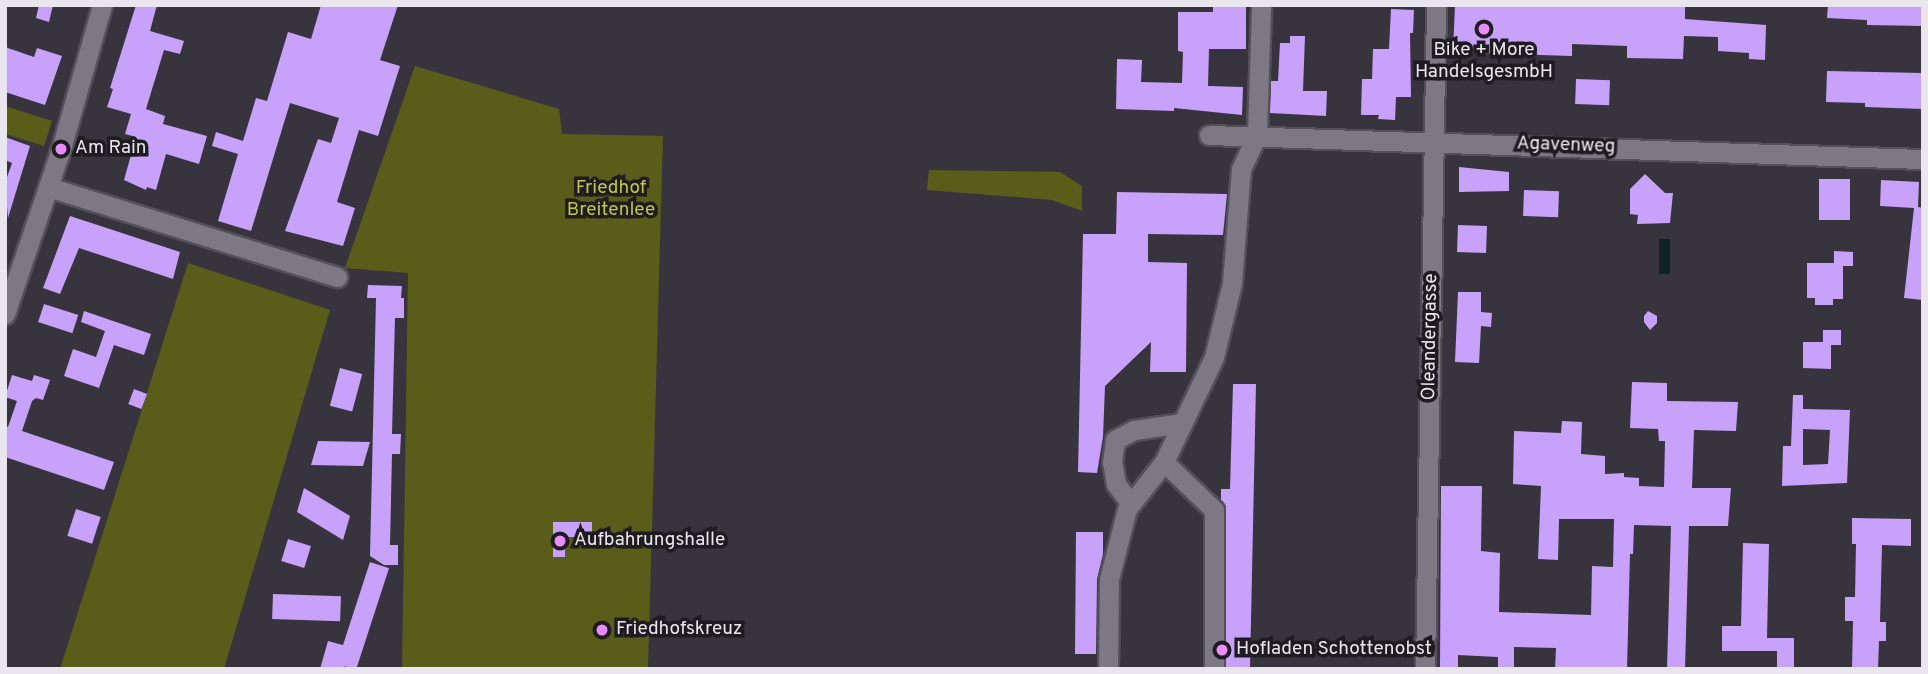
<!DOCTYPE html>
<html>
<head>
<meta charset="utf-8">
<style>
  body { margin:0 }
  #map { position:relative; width:1928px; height:674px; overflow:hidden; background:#38343e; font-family:Overpass,sans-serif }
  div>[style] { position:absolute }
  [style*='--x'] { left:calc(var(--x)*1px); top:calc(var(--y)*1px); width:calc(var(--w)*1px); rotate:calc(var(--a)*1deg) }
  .green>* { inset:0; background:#595d1a }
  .water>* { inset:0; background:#102424; transform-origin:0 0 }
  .building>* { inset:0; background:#c8a1fa; transform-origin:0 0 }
  .roads { filter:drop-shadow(2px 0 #545058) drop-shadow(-2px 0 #545058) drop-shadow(0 2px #545058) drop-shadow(0 -2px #545058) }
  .minor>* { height:19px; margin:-9.5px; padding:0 9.5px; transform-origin:9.5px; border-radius:9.5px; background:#7d7984 }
  .dots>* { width:19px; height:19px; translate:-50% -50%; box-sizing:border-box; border:4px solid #1e1c21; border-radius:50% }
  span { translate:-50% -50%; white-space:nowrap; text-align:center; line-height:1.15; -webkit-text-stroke:7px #1e1c21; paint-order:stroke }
  .poi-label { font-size:19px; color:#e9e7ed }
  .left { translate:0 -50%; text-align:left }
  .street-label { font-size:19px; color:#e9e7ed }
  .park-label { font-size:19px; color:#c1c93a }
  .frame { position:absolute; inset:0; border:7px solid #e9e7ed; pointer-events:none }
</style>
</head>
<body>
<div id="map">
  <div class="green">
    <i style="clip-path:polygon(415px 66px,559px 109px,562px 134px,663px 136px,648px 669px,402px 669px,408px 273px,345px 268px)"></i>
    <i style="clip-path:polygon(5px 106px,52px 121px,44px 146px,5px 134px)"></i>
    <i style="clip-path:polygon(929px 170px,1060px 172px,1082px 186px,1082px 211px,1052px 200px,927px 190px)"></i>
    <i style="clip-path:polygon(188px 263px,330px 310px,224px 669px,60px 669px)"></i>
  </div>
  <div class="water">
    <i style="left:1659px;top:239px;width:11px;height:35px"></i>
  </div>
  <div class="building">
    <i style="clip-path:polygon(39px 5px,53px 5px,49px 22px,36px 18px)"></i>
    <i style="clip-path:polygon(136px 5px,157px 5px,150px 31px,184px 41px,180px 54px,164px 50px,146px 109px,165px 116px,163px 124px,207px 136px,199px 164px,166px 154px,156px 190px,147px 187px,146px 190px,124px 180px,136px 137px,125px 134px,131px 114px,107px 107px,113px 89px,110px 88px)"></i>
    <i style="clip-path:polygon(321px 5px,398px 5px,380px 60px,400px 66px,378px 136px,359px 130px,337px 202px,355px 208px,343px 246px,285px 231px,318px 139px,331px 143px,339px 118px,290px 103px,251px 231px,218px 221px,238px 154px,212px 146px,216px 132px,243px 141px,256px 98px,267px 101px,288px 32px,311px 39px)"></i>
    <i style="clip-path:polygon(1213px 5px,1246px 5px,1246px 49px,1209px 49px,1208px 86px,1243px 87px,1242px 115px,1174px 108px,1174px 111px,1116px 109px,1117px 59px,1142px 60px,1141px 82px,1182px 83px,1183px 52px,1178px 51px,1178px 12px,1213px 12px)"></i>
    <i style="clip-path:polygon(1455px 5px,1685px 5px,1685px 19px,1766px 25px,1765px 60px,1749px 59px,1749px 53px,1718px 51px,1718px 37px,1684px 36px,1683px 59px,1627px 58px,1627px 46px,1572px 44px,1572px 56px,1453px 52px)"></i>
    <i style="clip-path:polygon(1828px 5px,1923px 5px,1923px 26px,1867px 25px,1867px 20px,1827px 18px)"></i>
    <i style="clip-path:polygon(1391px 9px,1414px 10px,1413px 33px,1410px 33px,1411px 97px,1396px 97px,1395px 120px,1378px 119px,1379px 115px,1361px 115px,1362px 79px,1372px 79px,1373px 49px,1389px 49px)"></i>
    <i style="clip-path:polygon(1290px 36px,1305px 36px,1303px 91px,1327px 91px,1326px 116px,1270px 113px,1271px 81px,1278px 81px,1280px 43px,1290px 43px)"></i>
    <i style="clip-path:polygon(5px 47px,34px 57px,37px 48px,62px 56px,45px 105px,5px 92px)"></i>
    <i style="clip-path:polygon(1827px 71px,1923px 73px,1923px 109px,1865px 107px,1865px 103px,1826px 102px)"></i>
    <i style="left:1576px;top:79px;width:34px;height:25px;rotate:2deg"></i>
    <i style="clip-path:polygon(5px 137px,30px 146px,8px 218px,5px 183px,12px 163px,5px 160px)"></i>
    <i style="clip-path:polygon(1459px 167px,1509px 172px,1509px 191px,1459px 192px)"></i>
    <i style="clip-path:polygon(1645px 174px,1665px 193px,1673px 193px,1670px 223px,1637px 224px,1638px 215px,1630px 214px,1630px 189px)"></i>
    <i style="left:1819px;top:179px;width:31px;height:41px"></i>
    <i style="clip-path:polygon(1881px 180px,1919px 182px,1918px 207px,1923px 208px,1923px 300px,1904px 298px,1914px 208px,1880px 206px)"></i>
    <i style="left:1524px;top:190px;width:35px;height:26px;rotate:2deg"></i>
    <i style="clip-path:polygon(1117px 192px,1227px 194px,1223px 235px,1148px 234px,1148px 262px,1187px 263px,1186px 372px,1150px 372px,1151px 342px,1105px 386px,1103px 437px,1097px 473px,1078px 472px,1083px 234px,1116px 234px)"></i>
    <i style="clip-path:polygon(70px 216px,180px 252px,173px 279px,79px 248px,60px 294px,43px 288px)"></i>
    <i style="left:1458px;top:225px;width:29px;height:27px;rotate:2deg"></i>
    <i style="clip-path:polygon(1834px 251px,1853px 252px,1853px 266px,1843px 266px,1843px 299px,1833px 299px,1833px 305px,1815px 305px,1815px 298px,1807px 298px,1807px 263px,1834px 263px)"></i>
    <i style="clip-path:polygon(368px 285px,402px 286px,401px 298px,404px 298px,404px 318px,395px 318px,392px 434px,401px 434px,400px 454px,392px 454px,390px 545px,398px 545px,398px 565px,384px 565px,370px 556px,376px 298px,367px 298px)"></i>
    <i style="clip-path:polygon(1458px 292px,1481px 292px,1481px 312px,1492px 313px,1491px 327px,1481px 326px,1479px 363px,1455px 362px)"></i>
    <i style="left:44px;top:304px;width:36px;height:19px;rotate:18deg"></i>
    <i style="clip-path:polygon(84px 311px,151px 334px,144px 355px,114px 345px,99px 388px,64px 376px,73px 349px,96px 357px,105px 331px,81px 322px)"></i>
    <i style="clip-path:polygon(1648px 311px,1657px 316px,1657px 323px,1650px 330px,1644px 322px,1644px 316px)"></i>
    <i style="clip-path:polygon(1823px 330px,1841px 330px,1841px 345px,1831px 345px,1831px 369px,1803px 368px,1803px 342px,1823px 342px)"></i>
    <i style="left:340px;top:368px;width:23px;height:39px;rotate:15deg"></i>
    <i style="clip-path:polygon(12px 375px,32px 381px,34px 375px,50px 380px,43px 400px,36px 398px,32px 401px,22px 431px,114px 462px,104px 490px,5px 457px,5px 426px,8px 427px,17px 401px,5px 397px)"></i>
    <i style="clip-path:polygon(1632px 382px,1667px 383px,1667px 401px,1738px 402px,1736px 431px,1694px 430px,1692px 488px,1731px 488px,1728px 526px,1689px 526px,1685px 669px,1667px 669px,1671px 526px,1634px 525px,1633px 554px,1630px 554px,1627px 669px,1555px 669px,1556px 648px,1514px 647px,1514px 669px,1498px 669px,1498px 657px,1458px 655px,1458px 669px,1440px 669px,1441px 486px,1482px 486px,1481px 551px,1500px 553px,1499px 612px,1591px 615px,1592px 566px,1613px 567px,1614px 519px,1559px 519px,1558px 560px,1538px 559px,1541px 486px,1513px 484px,1514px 431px,1561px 433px,1562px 421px,1582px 422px,1581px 454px,1605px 456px,1605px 474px,1624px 473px,1624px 477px,1639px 478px,1639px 486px,1664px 487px,1665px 441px,1659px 441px,1658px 429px,1630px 428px)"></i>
    <i style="clip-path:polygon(1233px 384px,1256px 384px,1250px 669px,1226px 669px,1226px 510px,1221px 500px,1221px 489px,1230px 489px)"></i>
    <i style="left:134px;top:389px;width:14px;height:16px;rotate:21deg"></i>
    <i style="clip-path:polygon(evenodd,1793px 395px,1803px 395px,1803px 409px,1850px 410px,1847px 483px,1782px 486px,1783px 446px,1791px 446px,1793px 395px,1803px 429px,1830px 430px,1828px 464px,1803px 465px,1803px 429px)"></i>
    <i style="clip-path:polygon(318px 441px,370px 442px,363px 466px,311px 465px)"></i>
    <i style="clip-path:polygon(304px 488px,350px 516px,343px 540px,297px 512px)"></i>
    <i style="left:76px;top:509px;width:26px;height:28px;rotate:18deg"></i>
    <i style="clip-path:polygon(1852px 518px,1911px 519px,1911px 546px,1882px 545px,1880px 622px,1886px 622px,1886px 641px,1879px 641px,1878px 669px,1852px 669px,1853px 621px,1845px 621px,1845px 597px,1855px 597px,1856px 544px,1852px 544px)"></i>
    <i style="clip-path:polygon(553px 522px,592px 522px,592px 537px,565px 537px,565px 557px,553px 557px)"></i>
    <i style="clip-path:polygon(1076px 532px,1103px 532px,1103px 554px,1097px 579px,1096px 654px,1075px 654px)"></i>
    <i style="left:288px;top:539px;width:24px;height:23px;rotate:17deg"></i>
    <i style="clip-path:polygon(1743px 543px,1769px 544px,1767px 638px,1794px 638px,1794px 669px,1777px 669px,1777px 651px,1722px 651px,1722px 626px,1741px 626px)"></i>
    <i style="left:370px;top:562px;width:20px;height:107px;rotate:18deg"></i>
    <i style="left:273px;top:594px;width:68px;height:25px;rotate:2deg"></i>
    <i style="clip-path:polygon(328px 641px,350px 647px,344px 669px,320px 669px)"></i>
  </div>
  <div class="roads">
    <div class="minor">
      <i style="--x:1209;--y:135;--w:714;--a:1.93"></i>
      <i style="--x:48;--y:187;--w:303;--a:17.3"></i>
      <i style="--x:5;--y:314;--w:174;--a:-71.3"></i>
      <i style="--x:61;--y:149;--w:150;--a:-74.1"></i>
      <i style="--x:1164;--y:462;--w:69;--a:43.8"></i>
      <i style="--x:1214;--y:510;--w:156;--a:90"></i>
      <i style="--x:1131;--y:504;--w:25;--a:-127"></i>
      <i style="--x:1116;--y:484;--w:22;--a:-100"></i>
      <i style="--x:1112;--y:462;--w:22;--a:-82"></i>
      <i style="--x:1115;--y:440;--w:21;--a:-28"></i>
      <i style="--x:1134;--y:430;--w:49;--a:-8.3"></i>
      <i style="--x:1108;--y:669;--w:90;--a:-89.4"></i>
      <i style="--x:1109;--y:579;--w:72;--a:-75.6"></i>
      <i style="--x:1127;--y:509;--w:60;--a:-51.8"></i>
      <i style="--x:1164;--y:462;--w:116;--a:-64.5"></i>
      <i style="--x:1214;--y:357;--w:76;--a:-76.3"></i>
      <i style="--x:1232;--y:283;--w:114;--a:-85.5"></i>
      <i style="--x:1241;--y:169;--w:38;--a:-65"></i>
      <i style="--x:1257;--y:135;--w:130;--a:-88.2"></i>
      <i style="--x:1425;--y:669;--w:664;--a:-89.05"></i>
    </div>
  </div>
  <div class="dots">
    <i style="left:1484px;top:29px;background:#e98dfe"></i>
    <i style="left:61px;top:149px;background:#e98dfe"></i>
    <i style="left:560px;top:541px;background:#e98dfe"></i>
    <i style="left:602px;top:630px;background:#e98dfe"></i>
    <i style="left:1222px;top:650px;background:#e98dfe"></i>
  </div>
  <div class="poi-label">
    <span style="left:1484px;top:62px">Bike + More<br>HandelsgesmbH</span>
    <span class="left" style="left:75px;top:149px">Am Rain</span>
    <span class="left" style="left:574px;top:541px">Aufbahrungshalle</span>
    <span class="left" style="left:616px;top:630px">Friedhofskreuz</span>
    <span class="left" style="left:1236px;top:650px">Hofladen Schottenobst</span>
  </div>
  <div class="street-label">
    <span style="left:1566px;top:146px;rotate:2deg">Agavenweg</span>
    <span style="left:1431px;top:337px;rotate:-89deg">Oleandergasse</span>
  </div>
  <div class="park-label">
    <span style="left:611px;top:200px">Friedhof<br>Breitenlee</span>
  </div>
  <div class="frame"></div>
</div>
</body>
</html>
